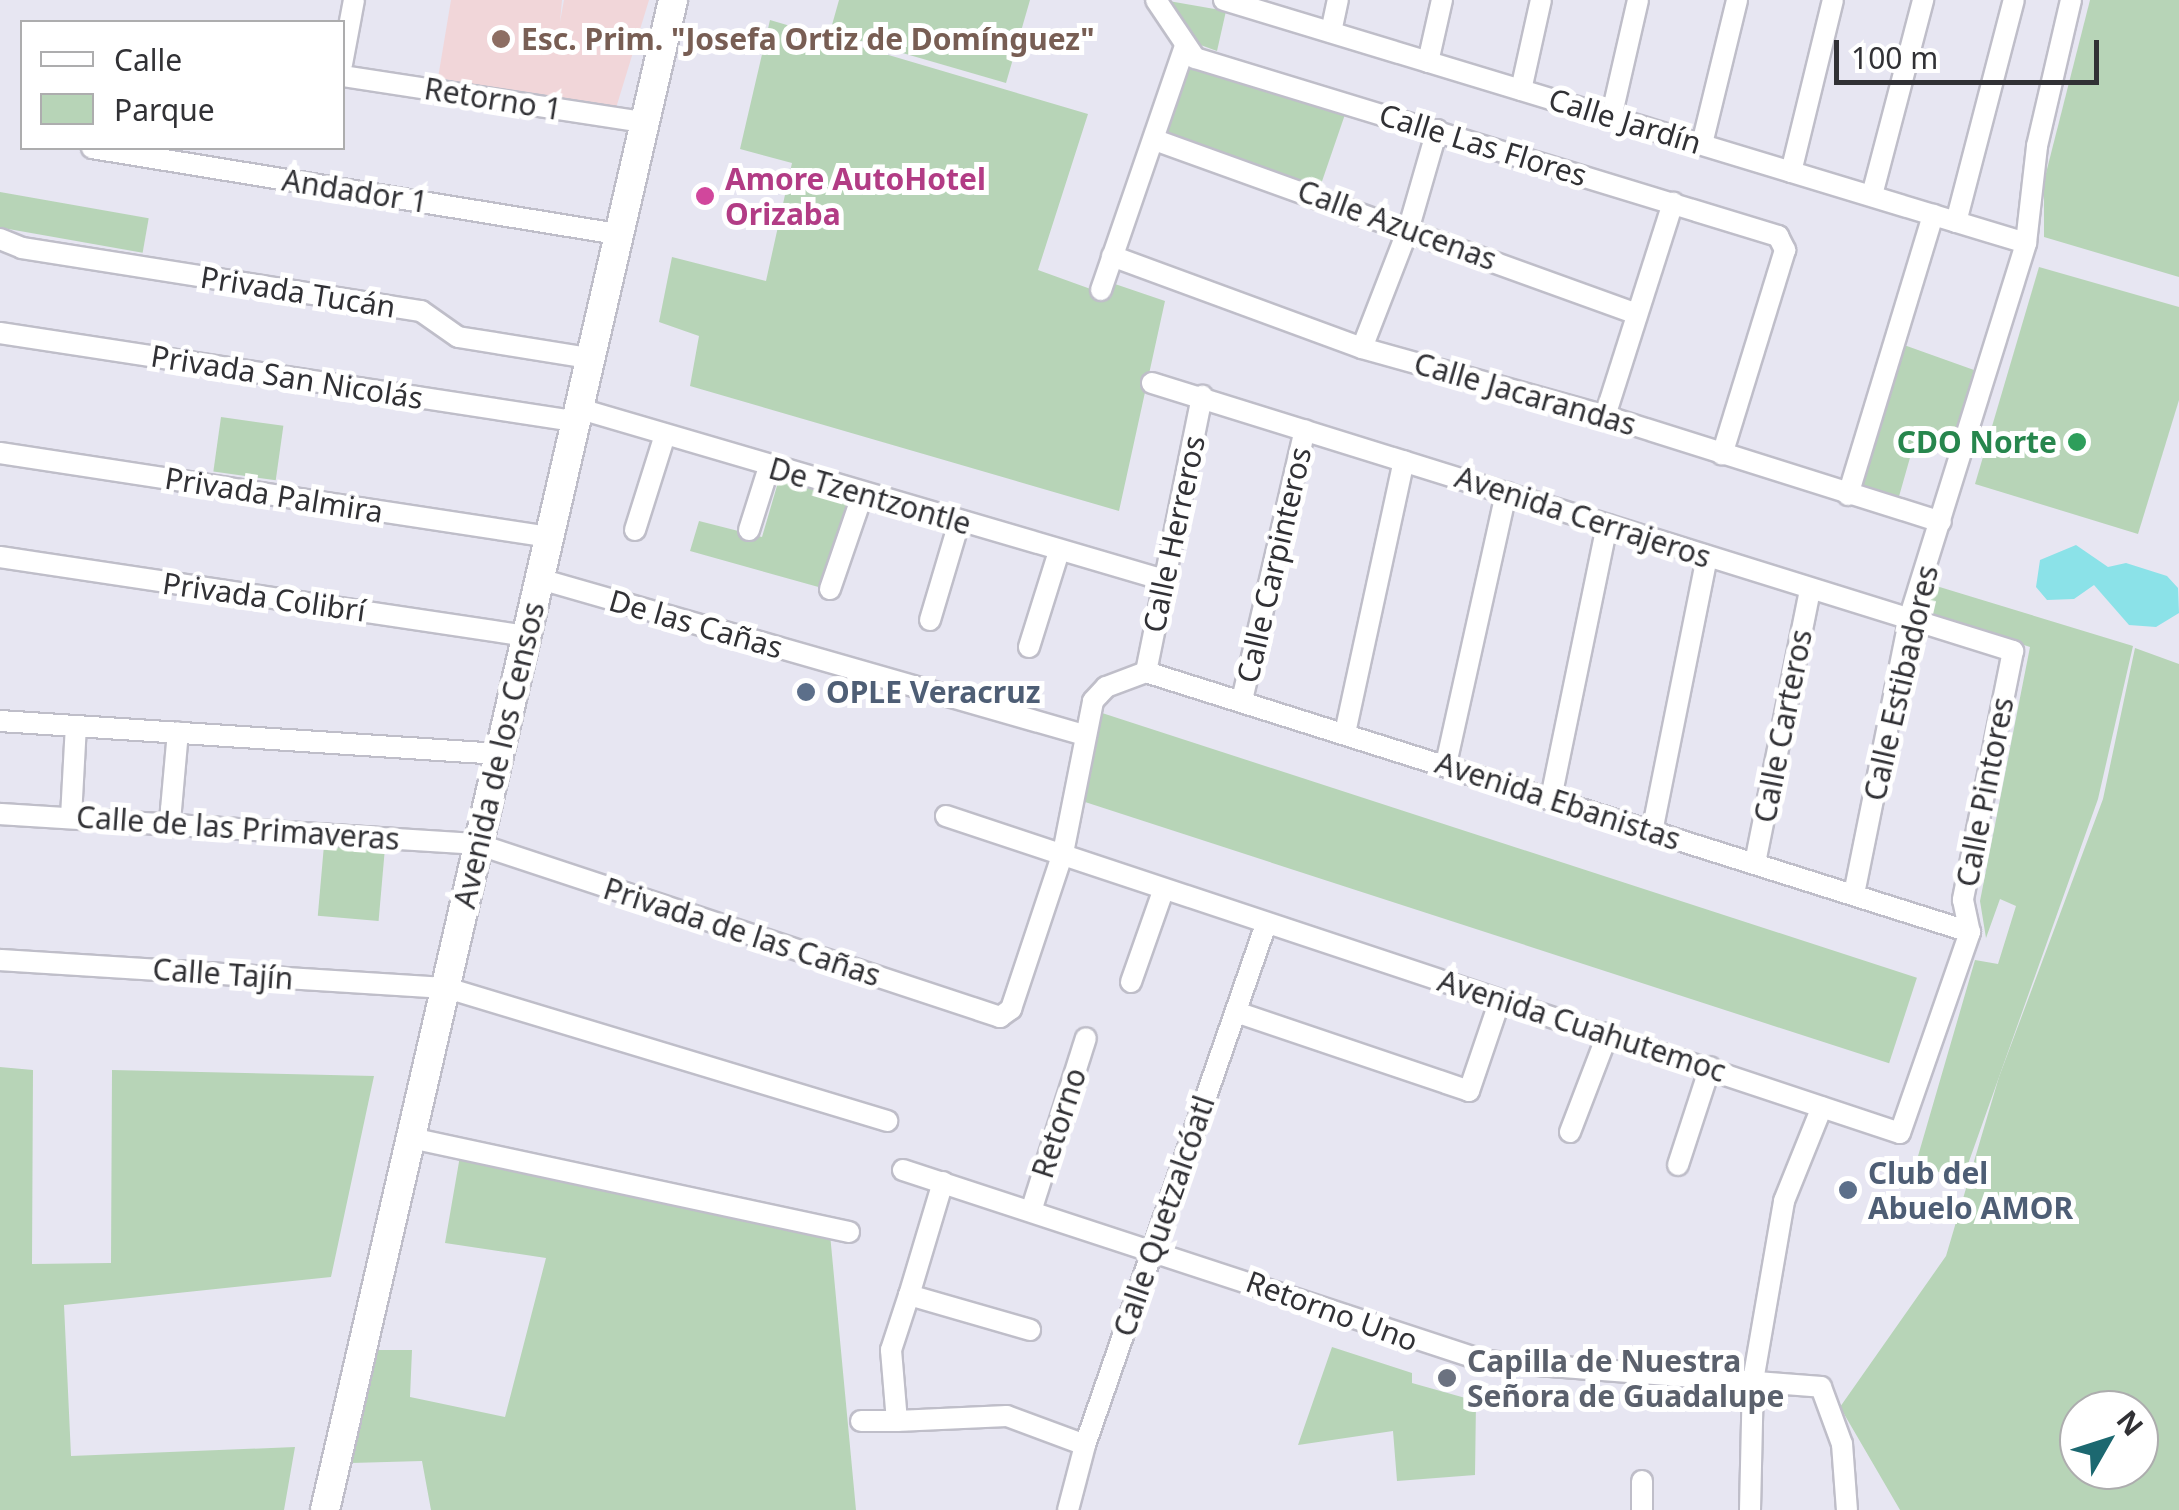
<!DOCTYPE html>
<html>
<head>
<meta charset="utf-8">
<style>
  body { margin:0 }
  #map { position:relative; width:2179px; height:1510px; overflow:hidden; background:#e7e6f2; font-family:"Noto Sans",sans-serif }
  div>[style] { position:absolute }
  [style*='--x'] { left:calc(var(--x)*1px); top:calc(var(--y)*1px); width:calc(var(--w)*1px); rotate:calc(var(--a)*1deg) }
  .education>* { inset:0; background:#f1d6d9 }
  .green>* { inset:0; background:#b7d4b7; transform-origin:0 0 }
  .water>* { inset:0; background:#8be2e8 }
  .roads { filter:drop-shadow(2px 0 #bfbec9) drop-shadow(-2px 0 #bfbec9) drop-shadow(0 2px #bfbec9) drop-shadow(0 -2px #bfbec9) }
  .street>* { height:20px; margin:-10px; padding:0 10px; transform-origin:10px; border-radius:10px; background:#fff }
  .secondary>* { height:28px; margin:-14px; padding:0 14px; transform-origin:14px; border-radius:14px; background:#fff }
  .dots>* { width:28px; height:28px; translate:-50% -50%; box-sizing:border-box; border:5px solid #fff; border-radius:50% }
  span { translate:-50% -50%; white-space:nowrap; text-align:center; line-height:1.15; -webkit-text-stroke:10px #fff; paint-order:stroke }
  .education-label { font-size:30px; color:#785e54; font-weight:700 }
  .left { translate:0 -50%; text-align:left }
  .street-label { font-size:30px; color:#313135 }
  .hotel-label { font-size:30px; color:#b23c85; font-weight:700 }
  .leisure-label { font-size:30px; color:#27864d; font-weight:700 }
  .right { translate:-100% -50%; text-align:right }
  .service-label { font-size:30px; color:#4e5e75; font-weight:700 }
  .worship-label { font-size:30px; color:#5b616d; font-weight:700 }
  .legend { position:absolute; left:20px; top:20px; width:325px; height:130px; box-sizing:border-box; background:#fff; border:2px solid #adadae; margin:0; padding:12px 18px; list-style:none; font-size:30px; color:#313135 }
  .legend li { display:flex; align-items:center; gap:20px; height:50px }
  .legend b { width:50px; border:2px solid #adadae }
  .north { position:absolute; left:2059px; top:1390px; width:100px; height:100px; box-sizing:border-box; background:#fff; border:2px solid #adadae; border-radius:50%; rotate:51deg; font-size:28px; font-weight:700; line-height:40px; text-align:center; color:#313135 }
  .north::after { content:''; display:block; margin:auto; width:35px; height:45px; background:#1c6870; clip-path:polygon(50% 0,100% 100%,50% 72%,0 100%) }
  .scale { position:absolute; left:1834px; top:40px; width:265px; height:45px; box-sizing:border-box; border:5px solid #313135; border-top:0; padding-left:12px; font-size:30px; line-height:35px; white-space:nowrap; color:#313135; -webkit-text-stroke:8px #fff; paint-order:stroke }
</style>
</head>
<body>
<div id="map">
  <div class="education">
    <i style="clip-path:polygon(451px 0,562px 0,560px 22px,564px 0,649px 0,616px 108px,438px 78px)"></i>
  </div>
  <div class="green">
    <i style="clip-path:polygon(839px 0,1030px 0,1006px 83px,830px 32px)"></i>
    <i style="clip-path:polygon(1163px 0,1226px 11px,1217px 51px,1195px 43px)"></i>
    <i style="clip-path:polygon(2090px 0,2179px 0,2179px 277px,2044px 237px,2044px 181px)"></i>
    <i style="clip-path:polygon(770px 20px,1088px 114px,1038px 270px,1110px 296px,1115px 284px,1165px 301px,1119px 511px,690px 386px,699px 336px,659px 322px,672px 257px,766px 281px,792px 163px,740px 149px)"></i>
    <i style="left:1185px;top:60px;width:169px;height:76px;rotate:19deg"></i>
    <i style="left:0;top:192px;width:151px;height:35px;rotate:10deg"></i>
    <i style="clip-path:polygon(2039px 267px,2179px 307px,2179px 400px,2138px 534px,1975px 484px)"></i>
    <i style="clip-path:polygon(1904px 345px,1974px 370px,1954px 436px,1919px 426px,1898px 500px,1860px 488px)"></i>
    <i style="left:221px;top:417px;width:63px;height:55px;rotate:8deg"></i>
    <i style="clip-path:polygon(779px 479px,848px 499px,822px 588px,690px 551px,699px 521px,762px 537px)"></i>
    <i style="clip-path:polygon(1933px 585px,2133px 646px,2098px 799px,1962px 1181px,1916px 1163px,1975px 960px,1998px 964px,2016px 906px,2000px 899px,1986px 938px,1980px 901px,2030px 647px,1925px 612px)"></i>
    <i style="clip-path:polygon(evenodd,2135px 648px,2179px 664px,2179px 1510px,1900px 1510px,1840px 1407px,1946px 1256px,1999px 1077px,2103px 799px,2135px 648px,2079px 1410px,2139px 1410px,2139px 1470px,2079px 1470px,2079px 1410px)"></i>
    <i style="left:1099px;top:712px;width:860px;height:90px;rotate:18deg"></i>
    <i style="left:324px;top:845px;width:61px;height:71px;rotate:5deg"></i>
    <i style="clip-path:polygon(0 1067px,33px 1070px,32px 1264px,111px 1263px,112px 1070px,374px 1076px,331px 1277px,64px 1305px,71px 1456px,295px 1447px,284px 1510px,0 1510px)"></i>
    <i style="clip-path:polygon(460px 1156px,830px 1234px,856px 1510px,431px 1510px,422px 1461px,351px 1463px,378px 1350px,412px 1350px,410px 1397px,505px 1417px,546px 1258px,445px 1243px)"></i>
    <i style="clip-path:polygon(1332px 1347px,1412px 1373px,1412px 1383px,1476px 1401px,1475px 1475px,1397px 1481px,1393px 1431px,1298px 1445px)"></i>
  </div>
  <div class="water">
    <i style="clip-path:polygon(2076px 545px,2108px 567px,2126px 563px,2167px 576px,2178px 588px,2179px 613px,2156px 627px,2129px 625px,2094px 585px,2074px 599px,2047px 600px,2036px 587px,2040px 560px)"></i>
  </div>
  <div class="roads">
    <div class="street">
      <i style="--x:1156;--y:0;--w:70;--a:56.1"></i>
      <i style="--x:1195;--y:58;--w:610;--a:16.98"></i>
      <i style="--x:1778;--y:236;--w:16;--a:63"></i>
      <i style="--x:1785;--y:250;--w:214;--a:107.1"></i>
      <i style="--x:1224;--y:0;--w:838;--a:16.86"></i>
      <i style="--x:1331;--y:32;--w:33;--a:-78"></i>
      <i style="--x:1428;--y:62;--w:64;--a:-77.3"></i>
      <i style="--x:342;--y:64;--w:65;--a:-79.4"></i>
      <i style="--x:342;--y:76;--w:305;--a:8.7"></i>
      <i style="--x:1521;--y:90;--w:92;--a:-77.5"></i>
      <i style="--x:1611;--y:118;--w:121;--a:-77.1"></i>
      <i style="--x:1155;--y:140;--w:512;--a:19.85"></i>
      <i style="--x:1702;--y:144;--w:148;--a:-76.3"></i>
      <i style="--x:92;--y:148;--w:532;--a:9.3"></i>
      <i style="--x:1791;--y:172;--w:177;--a:-76.3"></i>
      <i style="--x:1872;--y:195;--w:202;--a:-75.3"></i>
      <i style="--x:1956;--y:222;--w:229;--a:-75.4"></i>
      <i style="--x:0;--y:239;--w:24;--a:22"></i>
      <i style="--x:22;--y:248;--w:404;--a:9"></i>
      <i style="--x:421;--y:311;--w:45;--a:35.1"></i>
      <i style="--x:458;--y:337;--w:133;--a:9.1"></i>
      <i style="--x:1112;--y:256;--w:266;--a:20.2"></i>
      <i style="--x:1362;--y:348;--w:252;--a:15.6"></i>
      <i style="--x:1605;--y:416;--w:352;--a:17.5"></i>
      <i style="--x:1101;--y:290;--w:258;--a:-71"></i>
      <i style="--x:0;--y:333;--w:581;--a:8.72"></i>
      <i style="--x:1362;--y:348;--w:130;--a:-68.8"></i>
      <i style="--x:1409;--y:227;--w:101;--a:-73.9"></i>
      <i style="--x:1152;--y:383;--w:902;--a:17.29"></i>
      <i style="--x:2013;--y:651;--w:254;--a:101.4"></i>
      <i style="--x:1963;--y:900;--w:33;--a:78"></i>
      <i style="--x:577;--y:408;--w:612;--a:16.33"></i>
      <i style="--x:1605;--y:416;--w:224;--a:-72.3"></i>
      <i style="--x:0;--y:453;--w:555;--a:8.7"></i>
      <i style="--x:1848;--y:495;--w:293;--a:-73.1"></i>
      <i style="--x:635;--y:530;--w:100;--a:-72.5"></i>
      <i style="--x:749;--y:530;--w:66;--a:-72.4"></i>
      <i style="--x:0;--y:557;--w:533;--a:8.53"></i>
      <i style="--x:540;--y:579;--w:566;--a:16"></i>
      <i style="--x:830;--y:589;--w:102;--a:-71"></i>
      <i style="--x:930;--y:620;--w:101;--a:-73.4"></i>
      <i style="--x:1029;--y:647;--w:101;--a:-72.6"></i>
      <i style="--x:1146;--y:672;--w:864;--a:17.51"></i>
      <i style="--x:1146;--y:672;--w:282;--a:-78.5"></i>
      <i style="--x:1242;--y:700;--w:277;--a:-76.9"></i>
      <i style="--x:0;--y:721;--w:500;--a:3.78"></i>
      <i style="--x:1345;--y:733;--w:278;--a:-77.8"></i>
      <i style="--x:1446;--y:764;--w:278;--a:-77.5"></i>
      <i style="--x:1551;--y:798;--w:279;--a:-78.4"></i>
      <i style="--x:0;--y:814;--w:478;--a:3.6"></i>
      <i style="--x:477;--y:844;--w:551;--a:18.3"></i>
      <i style="--x:1000;--y:1017;--w:14;--a:-36"></i>
      <i style="--x:1011;--y:1009;--w:164;--a:-71.6"></i>
      <i style="--x:1063;--y:853;--w:155;--a:-78.8"></i>
      <i style="--x:1093;--y:701;--w:19;--a:-47"></i>
      <i style="--x:1106;--y:687;--w:43;--a:-20.6"></i>
      <i style="--x:946;--y:816;--w:1005;--a:18.38"></i>
      <i style="--x:1900;--y:1133;--w:213;--a:-70.8"></i>
      <i style="--x:71;--y:817;--w:91;--a:-86.9"></i>
      <i style="--x:170;--y:821;--w:89;--a:-84.9"></i>
      <i style="--x:1652;--y:832;--w:280;--a:-78.7"></i>
      <i style="--x:1755;--y:863;--w:279;--a:-78.6"></i>
      <i style="--x:1854;--y:894;--w:284;--a:-78.6"></i>
      <i style="--x:1910;--y:616;--w:391;--a:-72.7"></i>
      <i style="--x:2026;--y:243;--w:98;--a:-83.5"></i>
      <i style="--x:2037;--y:146;--w:150;--a:-76.9"></i>
      <i style="--x:0;--y:960;--w:448;--a:3.6"></i>
      <i style="--x:447;--y:988;--w:460;--a:16.8"></i>
      <i style="--x:1131;--y:982;--w:96;--a:-70.6"></i>
      <i style="--x:1236;--y:1012;--w:246;--a:18.7"></i>
      <i style="--x:1469;--y:1091;--w:96;--a:-71.2"></i>
      <i style="--x:1570;--y:1132;--w:106;--a:-69"></i>
      <i style="--x:411;--y:1138;--w:448;--a:12.1"></i>
      <i style="--x:1678;--y:1165;--w:103;--a:-71.9"></i>
      <i style="--x:903;--y:1170;--w:613;--a:18.17"></i>
      <i style="--x:1485;--y:1361;--w:337;--a:4.4"></i>
      <i style="--x:1821;--y:1387;--w:61;--a:69.8"></i>
      <i style="--x:1842;--y:1444;--w:66;--a:85.7"></i>
      <i style="--x:943;--y:1182;--w:118;--a:106.7"></i>
      <i style="--x:909;--y:1295;--w:126;--a:16.1"></i>
      <i style="--x:1032;--y:1208;--w:178;--a:-72.4"></i>
      <i style="--x:909;--y:1295;--w:58;--a:108.1"></i>
      <i style="--x:891;--y:1350;--w:71;--a:85.2"></i>
      <i style="--x:897;--y:1421;--w:110;--a:-2.6"></i>
      <i style="--x:1007;--y:1416;--w:83;--a:20.4"></i>
      <i style="--x:861;--y:1421;--w:36;--a:0"></i>
      <i style="--x:1642;--y:1481;--w:29;--a:90"></i>
      <i style="--x:1068;--y:1510;--w:67;--a:-75.3"></i>
      <i style="--x:1085;--y:1445;--w:552;--a:-70.84"></i>
      <i style="--x:1750;--y:1510;--w:129;--a:-88.7"></i>
      <i style="--x:1753;--y:1381;--w:183;--a:-80.2"></i>
      <i style="--x:1784;--y:1201;--w:101;--a:-68"></i>
    </div>
    <div class="secondary">
      <i style="--x:325;--y:1510;--w:1550;--a:-77.02"></i>
    </div>
  </div>
  <div class="dots">
    <i style="left:501px;top:39px;background:#8d6e63"></i>
    <i style="left:705px;top:196px;background:#d1479c"></i>
    <i style="left:2077px;top:442px;background:#2e9e5b"></i>
    <i style="left:806px;top:692px;background:#5c6f8a"></i>
    <i style="left:1848px;top:1190px;background:#5c6f8a"></i>
    <i style="left:1447px;top:1378px;background:#6b7280"></i>
  </div>
  <div class="education-label">
    <span class="left" style="left:521px;top:39px">Esc. Prim. "Josefa Ortiz de Domínguez"</span>
  </div>
  <div class="street-label">
    <span style="left:493px;top:99px;rotate:9deg">Retorno 1</span>
    <span style="left:1625px;top:121px;rotate:17deg">Calle Jardín</span>
    <span style="left:1483px;top:145px;rotate:17deg">Calle Las Flores</span>
    <span style="left:355px;top:191px;rotate:9deg">Andador 1</span>
    <span style="left:1397px;top:225px;rotate:20deg">Calle Azucenas</span>
    <span style="left:298px;top:292px;rotate:9deg">Privada Tucán</span>
    <span style="left:287px;top:377px;rotate:9deg">Privada San Nicolás</span>
    <span style="left:1525px;top:394px;rotate:16deg">Calle Jacarandas</span>
    <span style="left:274px;top:495px;rotate:9deg">Privada Palmira</span>
    <span style="left:870px;top:496px;rotate:16deg">De Tzentzontle</span>
    <span style="left:1583px;top:517px;rotate:18deg">Avenida Cerrajeros</span>
    <span style="left:1174px;top:534px;rotate:-78deg">Calle Herreros</span>
    <span style="left:1274px;top:565px;rotate:-77deg">Calle Carpinteros</span>
    <span style="left:264px;top:597px;rotate:8deg">Privada Colibrí</span>
    <span style="left:696px;top:624px;rotate:16deg">De las Cañas</span>
    <span style="left:1901px;top:683px;rotate:-77deg">Calle Estibadores</span>
    <span style="left:1783px;top:726px;rotate:-79deg">Calle Carteros</span>
    <span style="left:499px;top:755px;rotate:-77deg">Avenida de los Censos</span>
    <span style="left:1985px;top:792px;rotate:-79deg">Calle Pintores</span>
    <span style="left:1558px;top:801px;rotate:18deg">Avenida Ebanistas</span>
    <span style="left:238px;top:828px;rotate:4deg">Calle de las Primaveras</span>
    <span style="left:742px;top:932px;rotate:18deg">Privada de las Cañas</span>
    <span style="left:223px;top:974px;rotate:4deg">Calle Tajín</span>
    <span style="left:1582px;top:1026px;rotate:18deg">Avenida Cuahutemoc</span>
    <span style="left:1059px;top:1123px;rotate:-72deg">Retorno</span>
    <span style="left:1164px;top:1216px;rotate:-71deg">Calle Quetzalcóatl</span>
    <span style="left:1332px;top:1311px;rotate:20deg">Retorno Uno</span>
  </div>
  <div class="hotel-label">
    <span class="left" style="left:725px;top:196px">Amore AutoHotel<br>Orizaba</span>
  </div>
  <div class="leisure-label">
    <span class="right" style="left:2057px;top:442px">CDO Norte</span>
  </div>
  <div class="service-label">
    <span class="left" style="left:826px;top:692px">OPLE Veracruz</span>
    <span class="left" style="left:1868px;top:1190px">Club del<br>Abuelo AMOR</span>
  </div>
  <div class="worship-label">
    <span class="left" style="left:1467px;top:1378px">Capilla de Nuestra<br>Señora de Guadalupe</span>
  </div>
  <ul class="legend">
  <li><b style="height:12px;background:#fff"></b>Calle</li>
  <li><b style="height:28px;background:#b7d4b7"></b>Parque</li>
  </ul>
  <div class="north">N</div>
  <div class="scale">100 m</div>
</div>
</body>
</html>
